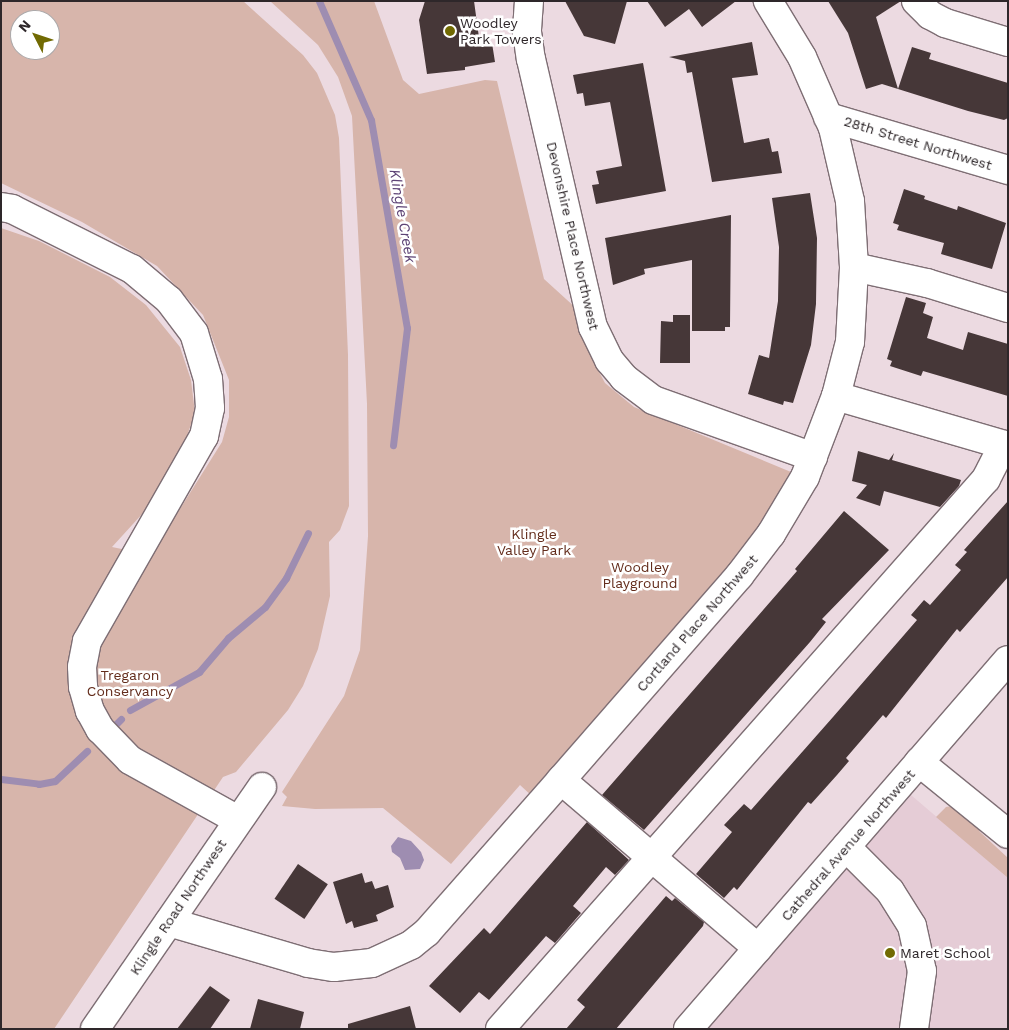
<!DOCTYPE html>
<html>
<head>
<meta charset="utf-8">
<style>
  body { margin:0 }
  #map { position:relative; width:1009px; height:1030px; overflow:hidden; background:#ecdae1; font-family:"Work Sans",sans-serif }
  div>[style] { position:absolute }
  [style*='--x'] { left:calc(var(--x)*1px); top:calc(var(--y)*1px); width:calc(var(--w)*1px); rotate:calc(var(--a)*1deg) }
  .built>* { inset:0; background:#e5ccd6 }
  .green>* { inset:0; background:#d7b5ab }
  .water>* { inset:0; background:#9e8db1 }
  .stream>* { height:7px; margin:-3.5px; padding:0 3.5px; transform-origin:3.5px; border-radius:3.5px; background:#9e8db1 }
  .building>* { inset:0; background:#463738; transform-origin:0 0 }
  .roads { filter:drop-shadow(1px 0 #7e6e74) drop-shadow(-1px 0 #7e6e74) drop-shadow(0 1px #7e6e74) drop-shadow(0 -1px #7e6e74) }
  .minor>* { height:28px; margin:-14px; padding:0 14px; transform-origin:14px; border-radius:14px; background:#fff }
  .dots>* { width:14px; height:14px; translate:-50% -50%; box-sizing:border-box; border:2px solid #fff; border-radius:50% }
  span { translate:-50% -50%; white-space:nowrap; text-align:center; line-height:1.15; -webkit-text-stroke:5px #fff; paint-order:stroke }
  .poi-label { font-size:14px; color:#2e272a }
  .left { translate:0 -50%; text-align:left }
  .street-label { font-size:14px; color:#2e272a }
  .park-label { font-size:14px; color:#632c1b }
  .water-label { font-size:15px; color:#5e4476; font-style:italic }
  .frame { position:absolute; inset:0; border:2px solid #2e272a; pointer-events:none }
  .north { position:absolute; left:10px; top:10px; width:50px; height:50px; box-sizing:border-box; background:#fff; border:1px solid #aba9aa; border-radius:50%; rotate:311deg; font-size:14px; font-weight:700; line-height:20px; text-align:center; color:#2e272a }
  .north::after { content:''; display:block; margin:auto; width:18px; height:22px; background:#716a02; clip-path:polygon(50% 0,100% 100%,50% 72%,0 100%) }
</style>
</head>
<body>
<div id="map">
  <div class="built">
    <i style="clip-path:polygon(911px 795px,1008px 878px,1008px 1029px,707px 1029px)"></i>
  </div>
  <div class="green">
    <i style="clip-path:polygon(evenodd,1px 1px,243px 1px,303px 55px,317px 73px,335px 115px,339px 138px,348px 355px,349px 506px,340px 530px,329px 542px,330px 596px,318px 649px,303px 686px,288px 710px,236px 772px,223px 777px,54px 1029px,1px 1029px,1px 228px,39px 241px,110px 277px,146px 305px,180px 347px,191px 380px,195px 413px,181px 453px,143px 513px,112px 547px,151px 555px,222px 442px,229px 417px,229px 380px,203px 315px,157px 266px,82px 222px,1px 183px,1px 1px,20px 20px,50px 20px,50px 50px,20px 50px,20px 20px)"></i>
    <i style="clip-path:polygon(270px 1px,374px 1px,403px 80px,419px 94px,485px 80px,497px 81px,544px 279px,577px 309px,589px 353px,605px 383px,634px 407px,791px 472px,767px 523px,533px 797px,520px 785px,451px 864px,383px 808px,315px 809px,282px 806px,287px 797px,282px 792px,344px 696px,360px 650px,368px 536px,367px 404px,352px 116px,338px 77px,318px 45px)"></i>
    <i style="clip-path:polygon(952px 806px,972px 819px,980px 832px,1008px 858px,1008px 878px,936px 817px,946px 807px)"></i>
  </div>
  <div class="water">
    <i style="clip-path:polygon(398px 837px,411px 841px,421px 852px,424px 860px,420px 869px,405px 870px,400px 858px,392px 852px,391px 846px)"></i>
  </div>
  <div class="stream">
    <i style="--x:319;--y:1;--w:130;--a:66.4"></i>
    <i style="--x:371;--y:120;--w:211;--a:80.2"></i>
    <i style="--x:407;--y:328;--w:118;--a:96.8"></i>
    <i style="--x:130;--y:710;--w:79;--a:-28.8"></i>
    <i style="--x:199;--y:672;--w:45;--a:-49.5"></i>
    <i style="--x:228;--y:638;--w:48;--a:-40"></i>
    <i style="--x:265;--y:607;--w:36;--a:-54"></i>
    <i style="--x:286;--y:578;--w:50;--a:-63.9"></i>
    <i style="--x:109;--y:731;--w:17;--a:-45"></i>
    <i style="--x:1;--y:779;--w:38;--a:7"></i>
    <i style="--x:39;--y:784;--w:16;--a:-11"></i>
    <i style="--x:55;--y:781;--w:44;--a:-43.2"></i>
  </div>
  <div class="building">
    <i style="clip-path:polygon(425px 1px,474px 1px,480px 45px,492px 43px,495px 62px,465px 67px,465px 70px,427px 74px,419px 20px)"></i>
    <i style="clip-path:polygon(565px 1px,627px 1px,615px 44px,584px 36px)"></i>
    <i style="clip-path:polygon(647px 1px,736px 1px,702px 27px,689px 9px,665px 27px)"></i>
    <i style="clip-path:polygon(828px 1px,901px 1px,876px 17px,898px 89px,882px 84px,866px 89px,848px 33px)"></i>
    <i style="clip-path:polygon(752px 42px,758px 75px,732px 78px,744px 143px,769px 138px,772px 152px,778px 151px,782px 173px,712px 182px,692px 72px,687px 73px,685px 61px,669px 57px)"></i>
    <i style="clip-path:polygon(912px 47px,931px 53px,929px 59px,1008px 83px,1008px 118px,1004px 120px,968px 111px,898px 89px)"></i>
    <i style="clip-path:polygon(643px 63px,666px 191px,596px 204px,592px 185px,599px 184px,596px 171px,622px 166px,610px 102px,585px 106px,583px 93px,577px 94px,573px 75px)"></i>
    <i style="clip-path:polygon(904px 189px,925px 196px,924px 199px,957px 210px,958px 206px,1006px 223px,992px 269px,941px 254px,944px 243px,897px 230px,899px 225px,893px 223px)"></i>
    <i style="clip-path:polygon(810px 193px,817px 238px,816px 304px,811px 345px,793px 403px,784px 401px,783px 405px,748px 394px,759px 355px,769px 358px,778px 301px,779px 247px,772px 198px)"></i>
    <i style="clip-path:polygon(731px 215px,730px 327px,725px 327px,725px 331px,692px 331px,692px 260px,644px 269px,645px 274px,613px 285px,605px 238px)"></i>
    <i style="clip-path:polygon(906px 297px,926px 303px,923px 313px,933px 317px,927px 338px,963px 350px,968px 332px,1008px 344px,1008px 396px,923px 371px,921px 376px,890px 366px,892px 361px,887px 359px)"></i>
    <i style="clip-path:polygon(673px 315px,690px 315px,690px 363px,660px 363px,661px 321px,673px 322px)"></i>
    <i style="clip-path:polygon(858px 451px,889px 460px,894px 453px,892px 460px,961px 480px,959px 486px,940px 507px,884px 491px,880px 506px,856px 498px,867px 485px,852px 481px)"></i>
    <i style="clip-path:polygon(1008px 501px,1008px 577px,960px 632px,957px 629px,886px 718px,883px 715px,846px 758px,849px 761px,837px 775px,811px 804px,808px 802px,737px 890px,734px 887px,724px 898px,696px 874px,732px 832px,724px 825px,744px 804px,751px 810px,833px 717px,917px 620px,911px 615px,924px 600px,930px 605px,961px 570px,955px 565px,967px 552px,964px 550px)"></i>
    <i style="clip-path:polygon(844px 511px,889px 550px,822px 619px,826px 622px,810px 642px,644px 830px,602px 795px,797px 571px,795px 569px)"></i>
    <i style="clip-path:polygon(587px 822px,629px 860px,615px 875px,606px 867px,601px 873px,573px 906px,581px 913px,555px 943px,546px 936px,489px 1000px,479px 992px,460px 1013px,429px 986px,484px 928px,490px 934px)"></i>
    <i style="left:298px;top:864px;width:36px;height:42px;rotate:34deg"></i>
    <i style="clip-path:polygon(362px 873px,365px 883px,372px 881px,375px 889px,388px 885px,394px 907px,376px 915px,378px 921px,354px 928px,352px 921px,346px 924px,333px 882px)"></i>
    <i style="clip-path:polygon(666px 896px,672px 901px,675px 898px,704px 922px,703px 926px,616px 1029px,566px 1029px,585px 1007px,577px 1000px)"></i>
    <i style="clip-path:polygon(210px 986px,230px 1000px,210px 1029px,177px 1029px)"></i>
    <i style="clip-path:polygon(258px 999px,304px 1012px,300px 1029px,250px 1029px)"></i>
    <i style="clip-path:polygon(410px 1006px,416px 1029px,348px 1029px,348px 1024px)"></i>
  </div>
  <div class="roads">
    <div class="minor">
      <i style="--x:529;--y:1;--w:31;--a:94"></i>
      <i style="--x:527;--y:32;--w:27;--a:82"></i>
      <i style="--x:531;--y:59;--w:275;--a:77"></i>
      <i style="--x:593;--y:327;--w:37;--a:64"></i>
      <i style="--x:609;--y:360;--w:23;--a:50"></i>
      <i style="--x:624;--y:378;--w:36;--a:37"></i>
      <i style="--x:653;--y:400;--w:170;--a:19.6"></i>
      <i style="--x:916;--y:1;--w:20;--a:45"></i>
      <i style="--x:930;--y:15;--w:17;--a:28"></i>
      <i style="--x:945;--y:23;--w:66;--a:16.8"></i>
      <i style="--x:828;--y:117;--w:188;--a:16.4"></i>
      <i style="--x:1;--y:207;--w:11;--a:10"></i>
      <i style="--x:12;--y:209;--w:134;--a:26.6"></i>
      <i style="--x:132;--y:269;--w:48;--a:40"></i>
      <i style="--x:169;--y:300;--w:41;--a:52.9"></i>
      <i style="--x:194;--y:333;--w:48;--a:73.1"></i>
      <i style="--x:208;--y:379;--w:29;--a:86"></i>
      <i style="--x:210;--y:408;--w:29;--a:102"></i>
      <i style="--x:204;--y:436;--w:236;--a:119.7"></i>
      <i style="--x:87;--y:641;--w:26;--a:101"></i>
      <i style="--x:82;--y:667;--w:20;--a:87"></i>
      <i style="--x:83;--y:687;--w:25;--a:74"></i>
      <i style="--x:90;--y:711;--w:21;--a:61"></i>
      <i style="--x:100;--y:729;--w:43;--a:45.9"></i>
      <i style="--x:130;--y:760;--w:124;--a:29.1"></i>
      <i style="--x:854;--y:267;--w:75;--a:12.4"></i>
      <i style="--x:927;--y:283;--w:85;--a:17.2"></i>
      <i style="--x:836;--y:396;--w:179;--a:16.2"></i>
      <i style="--x:919;--y:762;--w:114;--a:39"></i>
      <i style="--x:561;--y:780;--w:259;--a:40.5"></i>
      <i style="--x:846;--y:847;--w:62;--a:45"></i>
      <i style="--x:890;--y:891;--w:41;--a:57.8"></i>
      <i style="--x:912;--y:926;--w:46;--a:77.5"></i>
      <i style="--x:922;--y:971;--w:59;--a:97.9"></i>
      <i style="--x:169;--y:922;--w:145;--a:16.4"></i>
      <i style="--x:308;--y:963;--w:26;--a:9"></i>
      <i style="--x:334;--y:967;--w:38;--a:-6"></i>
      <i style="--x:372;--y:963;--w:43;--a:-24.8"></i>
      <i style="--x:411;--y:945;--w:21;--a:-39"></i>
      <i style="--x:427;--y:932;--w:203;--a:-48.6"></i>
      <i style="--x:561;--y:780;--w:271;--a:-48.9"></i>
      <i style="--x:739;--y:576;--w:53;--a:-52.7"></i>
      <i style="--x:771;--y:534;--w:66;--a:-59.2"></i>
      <i style="--x:805;--y:477;--w:87;--a:-69.1"></i>
      <i style="--x:836;--y:396;--w:56;--a:-75.5"></i>
      <i style="--x:850;--y:342;--w:75;--a:-86.9"></i>
      <i style="--x:854;--y:267;--w:66;--a:-93.5"></i>
      <i style="--x:850;--y:201;--w:75;--a:-103.1"></i>
      <i style="--x:833;--y:128;--w:77;--a:-113.6"></i>
      <i style="--x:802;--y:57;--w:66;--a:-121.3"></i>
      <i style="--x:95;--y:1029;--w:294;--a:-55.4"></i>
      <i style="--x:500;--y:1029;--w:734;--a:-48.54"></i>
      <i style="--x:986;--y:479;--w:38;--a:-63"></i>
      <i style="--x:688;--y:1029;--w:488;--a:-49.1"></i>
    </div>
  </div>
  <div class="dots">
    <i style="left:450px;top:31px;background:#716a02"></i>
    <i style="left:890px;top:953px;background:#716a02"></i>
  </div>
  <div class="poi-label">
    <span class="left" style="left:460px;top:31px">Woodley<br>Park Towers</span>
    <span class="left" style="left:900px;top:953px">Maret School</span>
  </div>
  <div class="street-label">
    <span style="left:918px;top:143px;rotate:17deg">28th Street Northwest</span>
    <span style="left:573px;top:236px;rotate:77deg">Devonshire Place Northwest</span>
    <span style="left:697px;top:623px;rotate:-49deg">Cortland Place Northwest</span>
    <span style="left:848px;top:845px;rotate:-49deg">Cathedral Avenue Northwest</span>
    <span style="left:178px;top:907px;rotate:-56deg">Klingle Road Northwest</span>
  </div>
  <div class="park-label">
    <span style="left:534px;top:542px">Klingle<br>Valley Park</span>
    <span style="left:640px;top:575px">Woodley<br>Playground</span>
    <span style="left:130px;top:683px">Tregaron<br>Conservancy</span>
  </div>
  <div class="water-label">
    <span style="left:402px;top:216px;rotate:80deg">Klingle Creek</span>
  </div>
  <div class="frame"></div>
  <div class="north">N</div>
</div>
</body>
</html>
